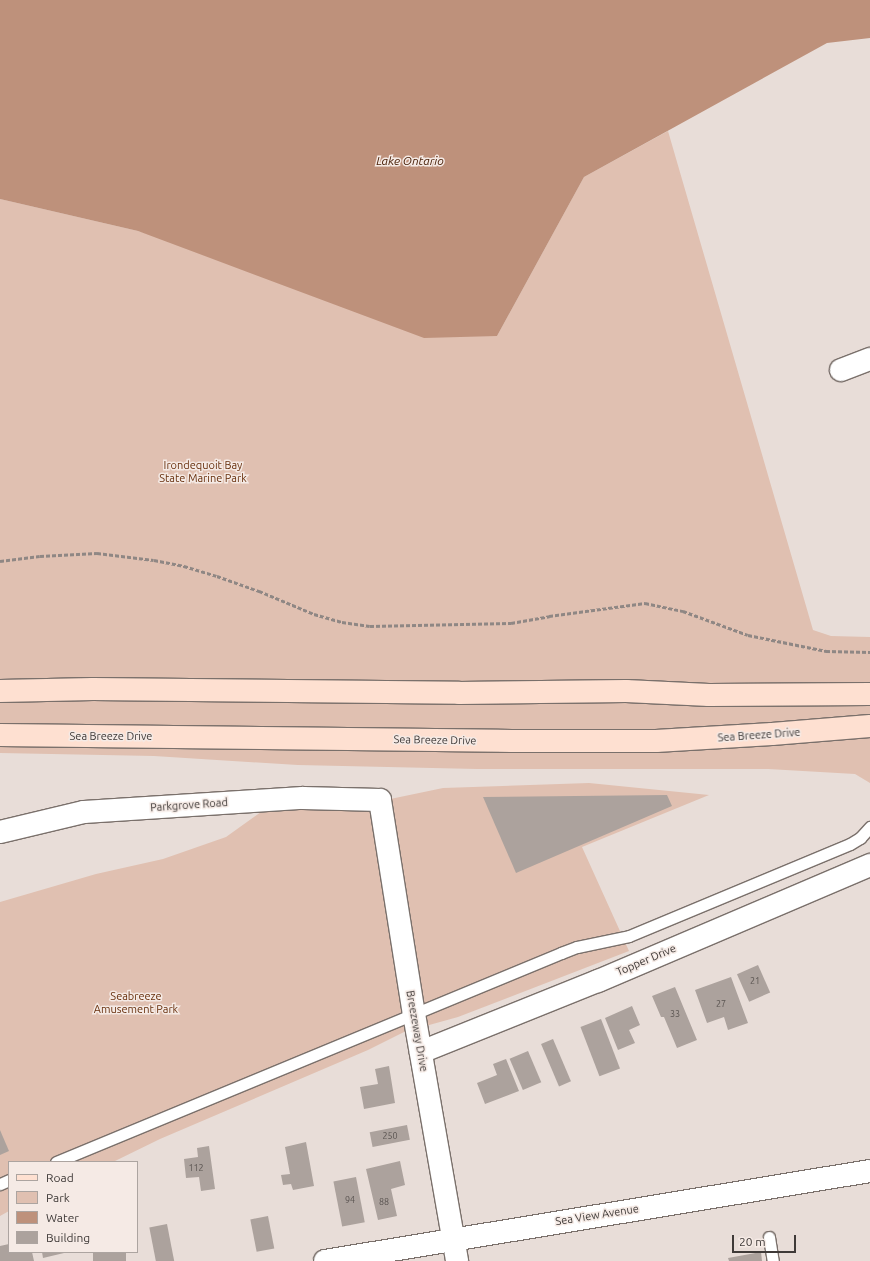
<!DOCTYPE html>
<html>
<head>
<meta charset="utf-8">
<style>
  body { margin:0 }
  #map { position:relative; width:870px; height:1261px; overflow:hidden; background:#e8ddd8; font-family:Ubuntu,sans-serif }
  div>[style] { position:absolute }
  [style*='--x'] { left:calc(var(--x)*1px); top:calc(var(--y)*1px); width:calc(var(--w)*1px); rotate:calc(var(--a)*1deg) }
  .green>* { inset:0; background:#e0c0b1 }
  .water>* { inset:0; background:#be917b }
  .building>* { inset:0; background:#aca29d; transform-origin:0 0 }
  .path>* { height:2.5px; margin-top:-1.25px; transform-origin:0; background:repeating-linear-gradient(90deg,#8f8784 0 4px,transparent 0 6px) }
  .roads { filter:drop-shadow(1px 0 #7a706b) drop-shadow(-1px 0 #7a706b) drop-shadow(0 1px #7a706b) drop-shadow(0 -1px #7a706b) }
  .service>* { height:11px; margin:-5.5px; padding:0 5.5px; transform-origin:5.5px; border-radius:5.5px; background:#fff }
  .minor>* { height:22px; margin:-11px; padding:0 11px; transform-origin:11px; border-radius:11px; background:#fff }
  .primary>* { height:22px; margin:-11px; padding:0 11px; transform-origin:11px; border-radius:11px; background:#fee0d1 }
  span { translate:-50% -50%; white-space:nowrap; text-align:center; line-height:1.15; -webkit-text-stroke:3px #f5eae5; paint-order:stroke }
  .number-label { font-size:9px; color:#5a5451 }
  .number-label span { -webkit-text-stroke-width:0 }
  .park-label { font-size:11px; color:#672f0c }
  .street-label { font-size:11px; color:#3f3a38 }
  .water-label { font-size:12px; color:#451b02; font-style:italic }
  .legend { position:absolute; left:8px; top:1161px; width:130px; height:92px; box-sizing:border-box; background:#f5eae5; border:1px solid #aca4a0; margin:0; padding:5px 7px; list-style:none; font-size:12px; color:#3f3a38 }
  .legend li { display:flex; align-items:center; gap:8px; height:20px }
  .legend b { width:20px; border:1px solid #aca4a0 }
  .scale { position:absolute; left:732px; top:1235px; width:64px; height:18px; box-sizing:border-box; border:2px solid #3f3a38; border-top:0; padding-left:5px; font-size:12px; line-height:14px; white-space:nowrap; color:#3f3a38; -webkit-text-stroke:3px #f5eae5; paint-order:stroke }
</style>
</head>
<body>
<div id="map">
  <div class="green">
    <i style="clip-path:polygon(668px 131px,813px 630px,831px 636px,870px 637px,870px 783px,855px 774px,768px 769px,477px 769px,298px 765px,154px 756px,0 753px,0 199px,138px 231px,497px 336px,584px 177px)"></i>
    <i style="clip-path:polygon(589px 783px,709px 795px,582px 847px,629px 951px,458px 1017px,404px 1032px,368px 1050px,160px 1139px,113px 1162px,9px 1162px,9px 1211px,0 1216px,0 902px,96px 874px,163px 859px,226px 837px,261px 812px,299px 792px,351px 788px,376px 802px,443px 788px)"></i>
  </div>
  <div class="water">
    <i style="clip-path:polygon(0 0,870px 0,870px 38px,827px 43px,584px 177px,497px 336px,424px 338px,138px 231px,0 199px)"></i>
  </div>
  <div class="building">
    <i style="clip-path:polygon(667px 795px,672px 806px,516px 873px,483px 797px)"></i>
    <i style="left:758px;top:965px;width:30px;height:23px;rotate:66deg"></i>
    <i style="clip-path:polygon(731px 977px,748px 1023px,728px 1030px,724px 1017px,707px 1023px,695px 990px)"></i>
    <i style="clip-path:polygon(675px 987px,697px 1040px,677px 1048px,664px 1017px,661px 1017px,652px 996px)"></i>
    <i style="clip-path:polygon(632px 1006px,640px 1025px,629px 1030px,635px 1043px,618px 1050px,605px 1018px)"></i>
    <i style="left:601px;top:1019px;width:53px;height:22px;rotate:69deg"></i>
    <i style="left:553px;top:1039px;width:46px;height:13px;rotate:67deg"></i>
    <i style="left:528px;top:1051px;width:34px;height:20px;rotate:67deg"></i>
    <i style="clip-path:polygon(506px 1059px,519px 1091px,485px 1104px,477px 1083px,497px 1075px,493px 1064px)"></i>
    <i style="clip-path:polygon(389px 1066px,395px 1103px,364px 1109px,360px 1087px,378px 1084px,375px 1069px)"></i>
    <i style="left:407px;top:1125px;width:15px;height:38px;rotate:79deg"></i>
    <i style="clip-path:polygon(0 1130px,9px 1151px,0 1155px)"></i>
    <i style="clip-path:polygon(306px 1142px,314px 1186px,293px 1190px,291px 1184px,283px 1185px,281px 1175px,290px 1174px,285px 1147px)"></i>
    <i style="clip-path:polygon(209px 1146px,215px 1189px,201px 1191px,199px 1177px,186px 1178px,184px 1159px,198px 1157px,197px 1148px)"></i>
    <i style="clip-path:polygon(400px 1161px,405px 1185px,391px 1189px,397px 1216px,378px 1220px,366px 1169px)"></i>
    <i style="left:356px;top:1177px;width:46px;height:23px;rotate:79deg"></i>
    <i style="left:268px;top:1216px;width:33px;height:18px;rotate:79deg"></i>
    <i style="left:167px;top:1224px;width:38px;height:18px;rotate:79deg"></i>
    <i style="clip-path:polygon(9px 1244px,9px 1252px,32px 1252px,34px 1261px,0 1261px,0 1246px)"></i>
    <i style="clip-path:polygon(42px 1252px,64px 1252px,64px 1253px,43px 1258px)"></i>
    <i style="left:93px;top:1252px;width:33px;height:9px"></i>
    <i style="clip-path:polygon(761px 1252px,762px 1261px,729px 1261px,728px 1258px)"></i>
  </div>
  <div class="path">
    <i style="--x:0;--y:561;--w:40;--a:-7.1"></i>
    <i style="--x:40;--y:556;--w:57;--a:-3"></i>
    <i style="--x:97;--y:553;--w:57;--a:7"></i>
    <i style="--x:154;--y:560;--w:31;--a:11"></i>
    <i style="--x:184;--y:566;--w:34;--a:17"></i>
    <i style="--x:217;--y:576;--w:45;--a:19.7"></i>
    <i style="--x:259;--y:591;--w:60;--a:22.7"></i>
    <i style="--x:314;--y:614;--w:29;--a:16"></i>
    <i style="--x:342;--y:622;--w:28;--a:8"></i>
    <i style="--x:370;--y:626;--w:141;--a:-1.2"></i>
    <i style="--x:511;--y:623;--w:39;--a:-10"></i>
    <i style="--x:549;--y:616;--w:97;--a:-7.7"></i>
    <i style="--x:645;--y:603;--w:39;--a:12"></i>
    <i style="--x:683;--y:611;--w:69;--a:20.3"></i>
    <i style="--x:748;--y:635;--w:80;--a:11.6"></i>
    <i style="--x:826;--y:651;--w:44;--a:1.3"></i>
  </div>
  <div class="roads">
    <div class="service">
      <i style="--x:56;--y:1162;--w:547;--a:-22.48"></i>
      <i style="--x:561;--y:953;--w:17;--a:-21"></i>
      <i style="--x:577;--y:947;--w:53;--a:-11.9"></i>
      <i style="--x:629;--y:936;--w:239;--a:-22.6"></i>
      <i style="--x:850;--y:844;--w:12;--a:-31"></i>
      <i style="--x:860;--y:838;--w:15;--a:-48"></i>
      <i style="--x:0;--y:1184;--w:10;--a:-24"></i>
      <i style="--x:769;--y:1237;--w:24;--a:81"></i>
    </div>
    <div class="minor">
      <i style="--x:841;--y:370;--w:31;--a:-21"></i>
      <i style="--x:0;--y:832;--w:86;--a:-13.4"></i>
      <i style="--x:84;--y:812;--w:219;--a:-3.7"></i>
      <i style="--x:303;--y:798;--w:77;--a:1.5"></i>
      <i style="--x:380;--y:800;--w:217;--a:81"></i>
      <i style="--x:414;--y:1014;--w:251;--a:80.1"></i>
      <i style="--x:421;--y:1052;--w:191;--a:-21.9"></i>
      <i style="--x:598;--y:981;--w:296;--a:-23.1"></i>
      <i style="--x:325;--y:1261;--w:552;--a:-9.38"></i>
    </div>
    <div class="primary">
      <i style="--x:0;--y:691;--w:93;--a:-1.2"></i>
      <i style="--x:93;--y:689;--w:366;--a:0.6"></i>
      <i style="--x:459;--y:693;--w:167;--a:-0.7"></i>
      <i style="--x:626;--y:691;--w:83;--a:2.8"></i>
      <i style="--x:709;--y:695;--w:161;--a:-0.4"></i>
      <i style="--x:0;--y:735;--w:512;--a:0.67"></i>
      <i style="--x:512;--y:741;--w:144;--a:0"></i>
      <i style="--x:656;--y:741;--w:116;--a:-3.5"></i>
      <i style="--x:772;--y:734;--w:98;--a:-4.7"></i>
    </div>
  </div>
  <div class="number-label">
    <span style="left:755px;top:981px">21</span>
    <span style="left:721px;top:1004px">27</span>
    <span style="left:675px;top:1014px">33</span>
    <span style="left:390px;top:1136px">250</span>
    <span style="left:196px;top:1168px">112</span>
    <span style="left:350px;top:1200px">94</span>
    <span style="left:384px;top:1202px">88</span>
  </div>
  <div class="park-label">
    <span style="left:203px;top:472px">Irondequoit Bay<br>State Marine Park</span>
    <span style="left:136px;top:1003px">Seabreeze<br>Amusement Park</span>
  </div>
  <div class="street-label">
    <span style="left:759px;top:735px;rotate:-4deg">Sea Breeze Drive</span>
    <span style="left:111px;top:736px">Sea Breeze Drive</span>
    <span style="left:435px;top:740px;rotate:1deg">Sea Breeze Drive</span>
    <span style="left:189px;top:805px;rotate:-4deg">Parkgrove Road</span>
    <span style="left:646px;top:960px;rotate:-23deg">Topper Drive</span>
    <span style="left:417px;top:1031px;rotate:80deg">Breezeway Drive</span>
    <span style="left:597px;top:1215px;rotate:-9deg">Sea View Avenue</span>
  </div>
  <div class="water-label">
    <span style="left:410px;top:161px">Lake Ontario</span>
  </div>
  <ul class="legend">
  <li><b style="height:5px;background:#fee0d1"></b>Road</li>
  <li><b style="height:11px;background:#e0c0b1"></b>Park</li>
  <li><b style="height:11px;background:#be917b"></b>Water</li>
  <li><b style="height:11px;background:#aca29d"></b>Building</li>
  </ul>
  <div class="scale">20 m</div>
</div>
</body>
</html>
